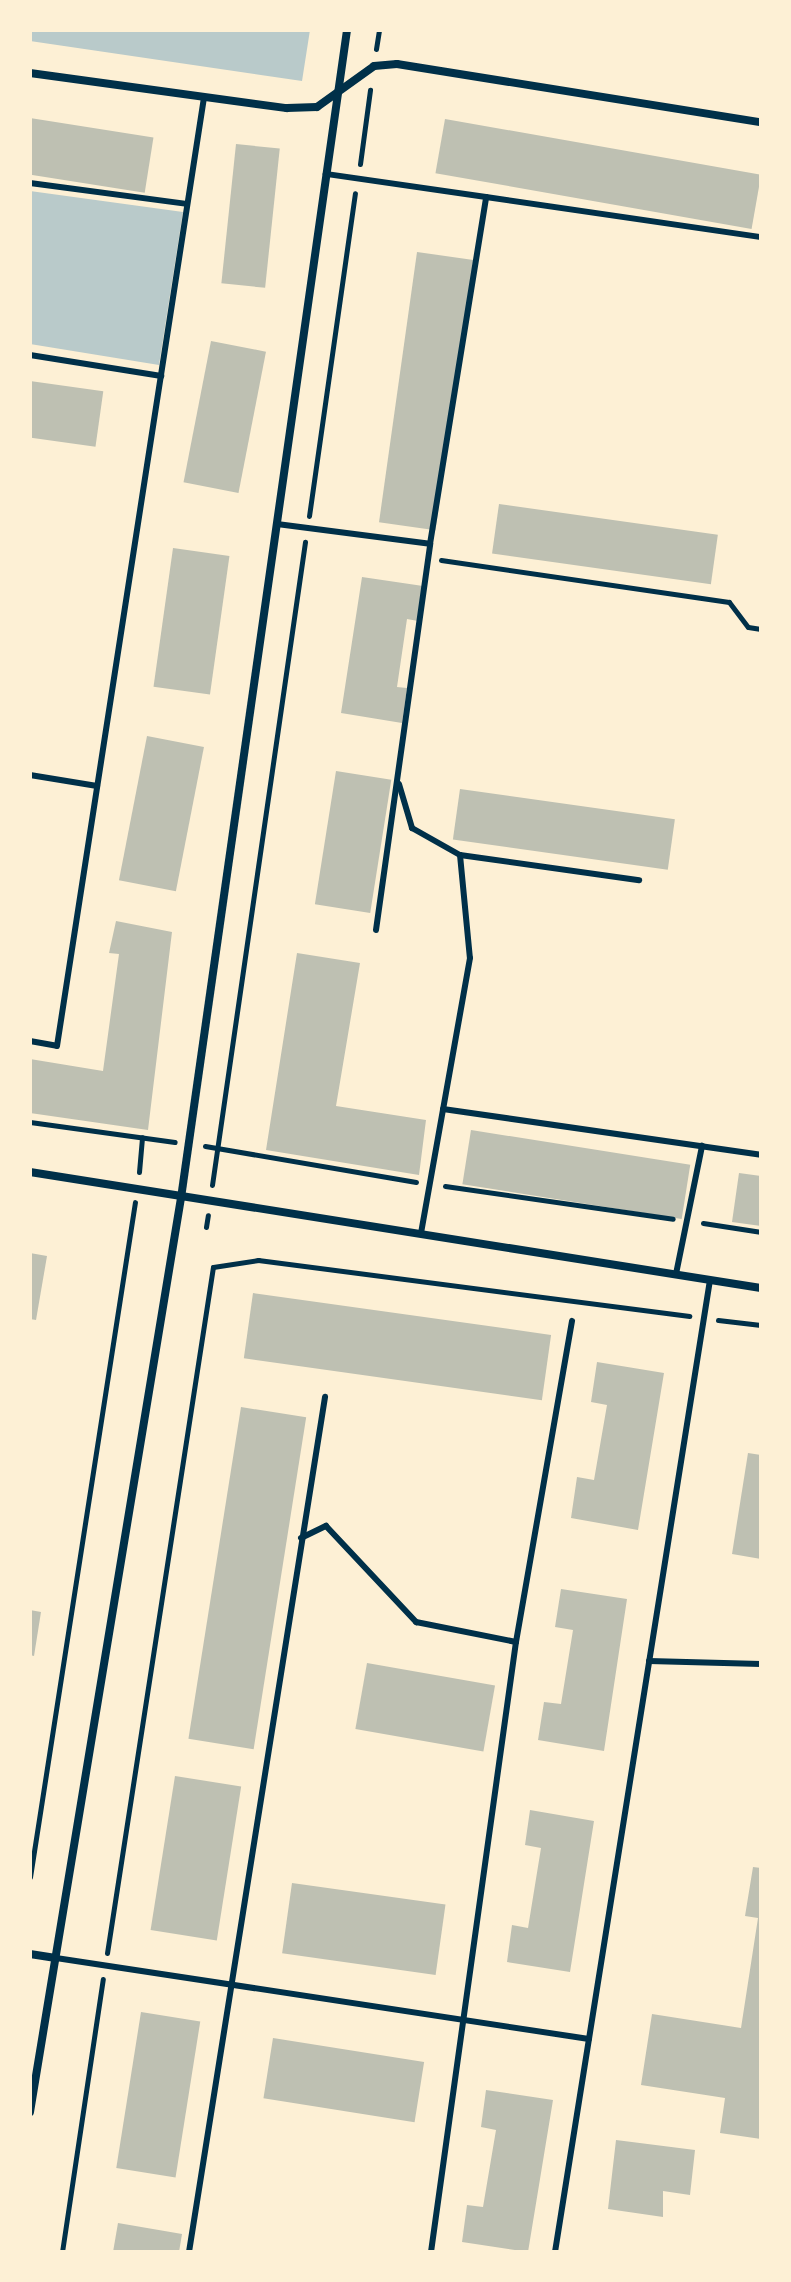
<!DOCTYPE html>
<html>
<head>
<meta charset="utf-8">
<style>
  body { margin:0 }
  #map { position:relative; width:791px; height:2282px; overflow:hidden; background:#fdf0d5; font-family:"Golos Text",sans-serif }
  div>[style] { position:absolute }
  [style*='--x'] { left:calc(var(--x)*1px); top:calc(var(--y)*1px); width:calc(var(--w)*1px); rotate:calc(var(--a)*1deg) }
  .green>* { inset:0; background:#b9caca }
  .building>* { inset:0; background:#bec0b2; transform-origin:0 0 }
  .path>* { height:5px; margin:-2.5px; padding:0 2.5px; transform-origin:2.5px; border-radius:2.5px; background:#003049 }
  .service>* { height:6px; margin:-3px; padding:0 3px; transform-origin:3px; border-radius:3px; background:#003049 }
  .minor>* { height:8px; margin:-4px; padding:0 4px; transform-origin:4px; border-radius:4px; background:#003049 }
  span { translate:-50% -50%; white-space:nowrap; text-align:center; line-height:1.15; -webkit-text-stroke:8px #fdf0d5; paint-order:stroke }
  .frame { position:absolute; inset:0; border:32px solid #fdf0d5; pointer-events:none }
</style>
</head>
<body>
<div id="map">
  <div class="green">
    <i style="clip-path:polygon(30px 30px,310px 30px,302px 81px,30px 41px)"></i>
    <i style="clip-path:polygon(30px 191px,183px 212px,159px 365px,30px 344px)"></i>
  </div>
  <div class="building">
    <i style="left:30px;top:118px;width:125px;height:56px;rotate:9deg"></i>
    <i style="left:445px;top:119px;width:321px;height:55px;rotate:10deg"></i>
    <i style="left:236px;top:144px;width:44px;height:140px;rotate:6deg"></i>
    <i style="left:417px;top:252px;width:57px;height:273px;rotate:8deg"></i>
    <i style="left:211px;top:341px;width:56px;height:144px;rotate:11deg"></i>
    <i style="left:30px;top:381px;width:74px;height:56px;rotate:8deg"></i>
    <i style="left:499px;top:504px;width:221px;height:50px;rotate:8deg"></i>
    <i style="left:173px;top:548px;width:57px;height:140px;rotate:8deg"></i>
    <i style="clip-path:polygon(362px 577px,423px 586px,418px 621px,407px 619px,397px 687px,407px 688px,402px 723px,341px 713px)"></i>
    <i style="left:147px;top:736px;width:58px;height:147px;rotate:11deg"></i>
    <i style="left:336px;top:771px;width:56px;height:135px;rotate:9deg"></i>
    <i style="left:460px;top:789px;width:217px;height:51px;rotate:8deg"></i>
    <i style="clip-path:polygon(116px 921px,172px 932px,148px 1130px,30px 1113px,30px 1059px,103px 1071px,119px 954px,109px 953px)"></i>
    <i style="clip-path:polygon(297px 953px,360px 963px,336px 1106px,426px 1120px,419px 1175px,266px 1150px)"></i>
    <i style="left:471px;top:1130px;width:222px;height:55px;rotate:9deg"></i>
    <i style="clip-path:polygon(739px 1173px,761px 1176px,761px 1226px,732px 1222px)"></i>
    <i style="clip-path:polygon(30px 1253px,47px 1256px,36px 1320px,30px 1319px)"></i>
    <i style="left:253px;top:1293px;width:301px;height:66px;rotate:8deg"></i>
    <i style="clip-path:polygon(597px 1362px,664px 1373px,638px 1530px,571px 1518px,577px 1477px,594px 1480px,607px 1405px,591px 1402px)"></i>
    <i style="left:241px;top:1407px;width:66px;height:336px;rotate:9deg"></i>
    <i style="clip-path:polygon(748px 1453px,761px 1455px,761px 1559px,732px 1554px)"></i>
    <i style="clip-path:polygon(561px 1589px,627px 1599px,604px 1751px,538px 1740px,544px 1702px,561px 1704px,573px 1630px,555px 1627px)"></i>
    <i style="clip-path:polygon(30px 1610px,41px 1612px,34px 1656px,30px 1655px)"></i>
    <i style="left:367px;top:1663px;width:130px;height:67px;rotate:10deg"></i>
    <i style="left:175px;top:1776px;width:67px;height:156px;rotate:9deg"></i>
    <i style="clip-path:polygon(530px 1810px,594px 1821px,570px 1972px,507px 1962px,512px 1925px,528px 1928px,541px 1848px,525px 1845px)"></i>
    <i style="clip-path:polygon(753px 1867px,761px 1868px,761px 2139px,720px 2133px,725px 2098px,641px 2085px,652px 2014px,741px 2028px,758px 1918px,745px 1916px)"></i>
    <i style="left:292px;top:1883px;width:155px;height:71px;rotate:8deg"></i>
    <i style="left:141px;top:2012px;width:60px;height:158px;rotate:9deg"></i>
    <i style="left:273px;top:2038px;width:153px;height:61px;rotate:9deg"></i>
    <i style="clip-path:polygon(486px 2090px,553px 2100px,528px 2252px,462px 2242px,467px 2205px,483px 2207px,496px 2130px,481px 2127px)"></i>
    <i style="clip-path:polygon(616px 2140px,695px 2150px,690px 2195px,663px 2191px,663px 2217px,608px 2209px)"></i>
    <i style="clip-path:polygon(118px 2223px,182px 2234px,179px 2252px,113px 2252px)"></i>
  </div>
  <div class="path">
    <i style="--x:376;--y:49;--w:19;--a:-81"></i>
    <i style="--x:360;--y:164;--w:75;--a:-82.3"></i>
    <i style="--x:309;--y:516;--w:326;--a:-81.9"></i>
    <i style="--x:441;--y:560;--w:291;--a:8.3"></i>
    <i style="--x:729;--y:602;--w:31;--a:53"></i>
    <i style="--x:748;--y:627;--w:13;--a:9"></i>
    <i style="--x:30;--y:1122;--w:146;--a:7.9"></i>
    <i style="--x:205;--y:1146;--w:214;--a:9.7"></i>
    <i style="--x:139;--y:1172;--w:35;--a:-85"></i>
    <i style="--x:212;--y:1185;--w:650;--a:-81.77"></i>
    <i style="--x:445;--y:1186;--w:230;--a:8.2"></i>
    <i style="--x:703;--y:1223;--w:59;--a:8.8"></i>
    <i style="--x:206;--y:1227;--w:12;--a:-81"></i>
    <i style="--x:718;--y:1320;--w:43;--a:6.6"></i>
    <i style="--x:30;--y:1877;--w:683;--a:-81.16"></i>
    <i style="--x:107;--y:1953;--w:694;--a:-81.22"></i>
    <i style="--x:213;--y:1267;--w:46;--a:-8.8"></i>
    <i style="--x:258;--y:1260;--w:435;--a:7.4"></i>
    <i style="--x:62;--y:2252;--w:276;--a:-81.5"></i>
  </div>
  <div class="service">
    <i style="--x:30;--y:183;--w:158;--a:7.6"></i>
    <i style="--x:486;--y:197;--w:278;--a:8.3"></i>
    <i style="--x:30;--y:355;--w:133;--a:9.1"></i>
    <i style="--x:277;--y:524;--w:154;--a:7.4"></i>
    <i style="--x:430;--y:544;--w:351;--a:-80.8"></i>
    <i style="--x:486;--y:197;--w:162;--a:-171.8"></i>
    <i style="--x:30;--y:775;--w:68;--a:9.3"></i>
    <i style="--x:399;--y:784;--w:46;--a:73.5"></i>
    <i style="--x:412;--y:828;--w:55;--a:29.4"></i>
    <i style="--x:460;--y:855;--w:103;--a:84.5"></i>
    <i style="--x:470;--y:958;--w:280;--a:100.1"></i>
    <i style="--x:460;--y:855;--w:181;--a:8"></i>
    <i style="--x:376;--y:930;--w:390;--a:-82"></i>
    <i style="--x:30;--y:1041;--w:27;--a:10"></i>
    <i style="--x:57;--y:1046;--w:960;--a:-81.19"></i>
    <i style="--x:443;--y:1109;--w:321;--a:8.2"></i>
    <i style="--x:676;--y:1274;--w:131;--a:-78.5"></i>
    <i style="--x:301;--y:1538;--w:28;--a:-26"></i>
    <i style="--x:326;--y:1526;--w:132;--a:46.8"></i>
    <i style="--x:416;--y:1622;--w:102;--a:11.3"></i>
    <i style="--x:516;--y:1642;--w:326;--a:-80.1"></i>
    <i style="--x:649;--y:1661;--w:112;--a:1.5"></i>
    <i style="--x:56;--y:1958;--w:539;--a:8.64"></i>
    <i style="--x:189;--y:2252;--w:866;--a:-80.96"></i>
    <i style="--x:431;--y:2252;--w:616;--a:-82.07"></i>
    <i style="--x:555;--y:2252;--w:984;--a:-80.94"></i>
  </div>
  <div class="minor">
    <i style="--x:30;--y:73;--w:259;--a:7.8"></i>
    <i style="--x:287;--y:108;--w:30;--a:-2"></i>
    <i style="--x:317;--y:107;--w:70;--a:-35.7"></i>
    <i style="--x:374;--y:66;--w:23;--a:-5"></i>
    <i style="--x:397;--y:64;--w:369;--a:9.1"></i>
    <i style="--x:30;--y:1172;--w:740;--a:9.02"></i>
    <i style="--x:30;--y:1954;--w:26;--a:9"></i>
    <i style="--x:30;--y:2112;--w:926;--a:-80.62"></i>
    <i style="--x:181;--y:1198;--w:1180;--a:-81.91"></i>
  </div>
  <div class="frame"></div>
</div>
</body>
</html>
